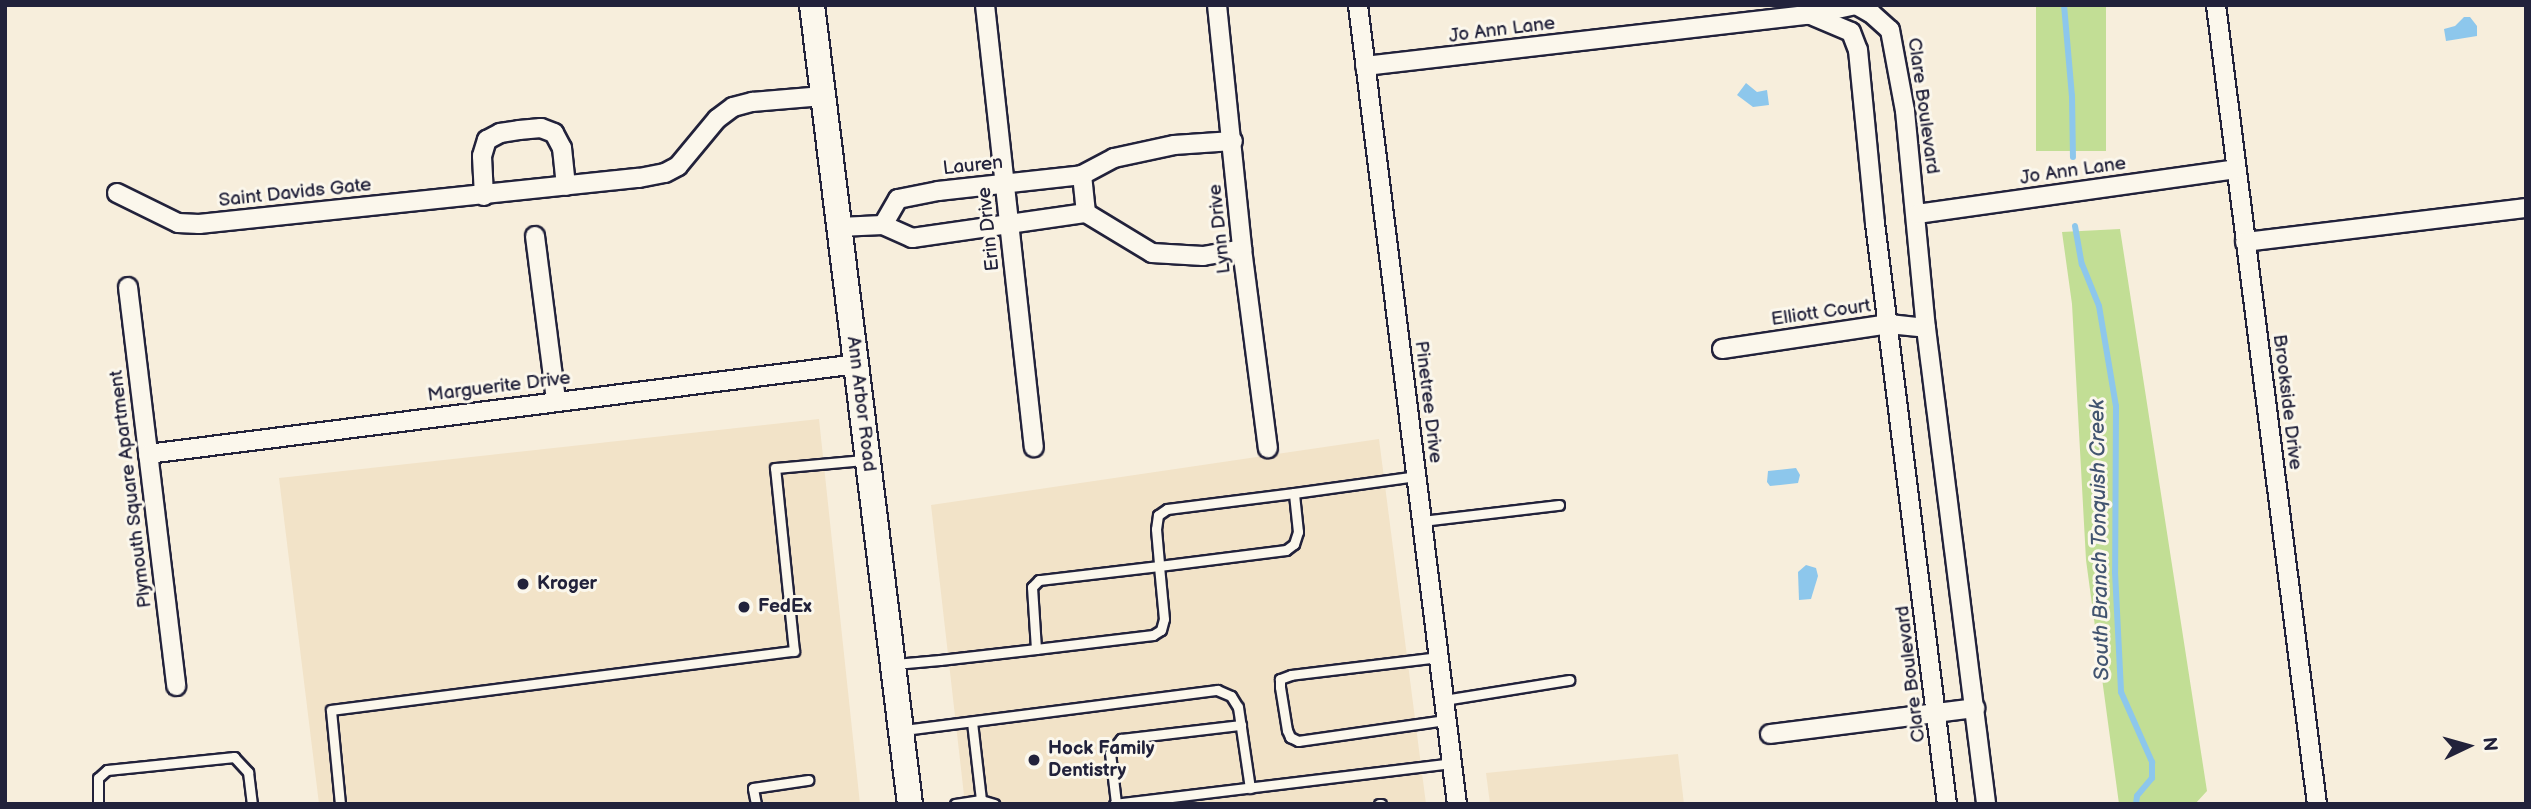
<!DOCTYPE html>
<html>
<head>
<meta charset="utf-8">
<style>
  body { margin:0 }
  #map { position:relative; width:2531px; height:809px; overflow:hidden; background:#f7eedc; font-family:"Balsamiq Sans",sans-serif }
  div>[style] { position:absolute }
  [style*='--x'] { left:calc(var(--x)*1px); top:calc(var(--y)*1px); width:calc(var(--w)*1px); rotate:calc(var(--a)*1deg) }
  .built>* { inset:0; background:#f2e3c8 }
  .green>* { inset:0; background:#c2de95; transform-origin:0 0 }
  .water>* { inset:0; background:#8dc7ec }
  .stream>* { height:6px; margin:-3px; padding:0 3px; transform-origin:3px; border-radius:3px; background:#8dc7ec }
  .roads { filter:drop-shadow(2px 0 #22223b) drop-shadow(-2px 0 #22223b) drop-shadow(0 2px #22223b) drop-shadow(0 -2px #22223b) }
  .lane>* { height:9px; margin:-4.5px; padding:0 4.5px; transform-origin:4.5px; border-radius:4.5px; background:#fbf7ec }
  .street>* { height:18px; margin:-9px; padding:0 9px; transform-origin:9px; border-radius:9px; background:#fbf7ec }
  .secondary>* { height:24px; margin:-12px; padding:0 12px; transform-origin:12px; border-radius:12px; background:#fbf7ec }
  .dots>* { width:19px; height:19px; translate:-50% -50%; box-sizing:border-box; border:4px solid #fbf7ec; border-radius:50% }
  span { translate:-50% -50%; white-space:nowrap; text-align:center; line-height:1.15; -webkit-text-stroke:6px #fbf7ec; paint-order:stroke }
  .street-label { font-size:19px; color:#22223b }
  .poi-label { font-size:19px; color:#22223b; font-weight:700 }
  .left { translate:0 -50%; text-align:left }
  .water-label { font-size:21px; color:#425470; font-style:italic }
  .frame { position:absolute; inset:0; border:7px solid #22223b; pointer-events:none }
  .north { position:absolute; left:2433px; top:711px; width:70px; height:70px; -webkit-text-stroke:5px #fbf7ec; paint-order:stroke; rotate:85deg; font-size:19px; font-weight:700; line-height:28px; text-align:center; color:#22223b }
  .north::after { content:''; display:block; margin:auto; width:24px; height:32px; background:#22223b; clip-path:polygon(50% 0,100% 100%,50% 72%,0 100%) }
</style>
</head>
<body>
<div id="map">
  <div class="built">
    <i style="clip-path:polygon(819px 419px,860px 804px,319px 804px,279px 478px)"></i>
    <i style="clip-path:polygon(1379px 439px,1426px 804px,965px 804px,931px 505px)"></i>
    <i style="clip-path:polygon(1678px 754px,1684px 804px,1490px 804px,1486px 773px)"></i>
  </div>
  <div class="green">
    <i style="left:2036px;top:5px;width:70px;height:146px"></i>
    <i style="clip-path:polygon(2120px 229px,2207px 791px,2195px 804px,2119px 804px,2086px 560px,2072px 304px,2062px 232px)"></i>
  </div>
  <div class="water">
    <i style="clip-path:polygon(2464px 17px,2470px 17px,2477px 26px,2477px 36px,2446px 41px,2444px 29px,2455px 26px)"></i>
    <i style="clip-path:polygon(1746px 83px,1757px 92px,1767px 90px,1769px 105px,1753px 107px,1737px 95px)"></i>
    <i style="clip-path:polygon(1796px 468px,1800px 475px,1798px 483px,1770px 486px,1767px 482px,1768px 471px)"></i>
    <i style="clip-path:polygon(1806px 565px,1816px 568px,1818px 576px,1811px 599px,1799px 600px,1798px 572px)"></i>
  </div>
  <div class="stream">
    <i style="--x:2064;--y:5;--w:91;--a:85"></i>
    <i style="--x:2072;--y:96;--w:61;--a:89.1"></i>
    <i style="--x:2075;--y:226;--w:39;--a:80"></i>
    <i style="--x:2082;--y:264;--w:45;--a:68"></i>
    <i style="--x:2099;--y:306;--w:101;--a:80.4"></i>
    <i style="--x:2116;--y:406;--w:166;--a:90.3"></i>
    <i style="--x:2115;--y:572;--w:120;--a:87.1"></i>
    <i style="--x:2121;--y:692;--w:77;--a:66.1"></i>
    <i style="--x:2152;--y:762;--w:16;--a:90"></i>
    <i style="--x:2152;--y:778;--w:23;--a:130"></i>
    <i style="--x:2137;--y:796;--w:8;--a:97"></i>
  </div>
  <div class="roads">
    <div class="lane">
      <i style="--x:1294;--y:493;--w:123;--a:-7.9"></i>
      <i style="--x:1422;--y:521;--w:138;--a:-6.7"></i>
      <i style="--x:1439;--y:657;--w:149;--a:173.1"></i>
      <i style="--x:1291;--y:675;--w:12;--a:160"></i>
      <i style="--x:1280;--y:679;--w:8;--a:90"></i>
      <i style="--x:1280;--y:687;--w:44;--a:80.8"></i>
      <i style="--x:1287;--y:730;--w:8;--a:67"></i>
      <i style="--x:1290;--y:737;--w:9;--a:27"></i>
      <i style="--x:1298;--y:741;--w:149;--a:-8.1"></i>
      <i style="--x:895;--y:664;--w:45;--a:-5.1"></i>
      <i style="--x:940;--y:660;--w:97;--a:-6.5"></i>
      <i style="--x:1036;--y:649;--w:118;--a:-6.8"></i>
      <i style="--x:1153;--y:635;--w:9;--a:-32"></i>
      <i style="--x:1161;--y:630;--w:11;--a:-75"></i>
      <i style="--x:1164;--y:619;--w:53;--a:-95.4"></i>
      <i style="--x:1159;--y:566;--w:128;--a:-7.2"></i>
      <i style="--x:1286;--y:550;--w:10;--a:-37"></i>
      <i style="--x:1294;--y:544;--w:13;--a:-72"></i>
      <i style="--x:1298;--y:532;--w:39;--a:-96"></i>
      <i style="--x:1294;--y:493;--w:128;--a:172.8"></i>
      <i style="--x:1167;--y:509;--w:11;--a:146"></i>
      <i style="--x:1158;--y:515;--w:14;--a:98"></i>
      <i style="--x:1156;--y:529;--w:37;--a:85"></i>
      <i style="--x:1159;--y:566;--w:121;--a:173.3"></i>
      <i style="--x:1039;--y:580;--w:10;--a:135"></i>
      <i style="--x:1032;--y:587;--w:62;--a:86.3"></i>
      <i style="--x:1444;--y:700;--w:127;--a:-9.1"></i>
      <i style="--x:972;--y:722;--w:79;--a:83.4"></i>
      <i style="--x:904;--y:730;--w:316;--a:-7.3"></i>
      <i style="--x:1217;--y:690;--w:15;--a:23"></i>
      <i style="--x:1231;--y:696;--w:13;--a:58"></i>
      <i style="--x:1238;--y:707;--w:82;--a:81.6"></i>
      <i style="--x:1116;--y:803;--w:50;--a:-96.8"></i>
      <i style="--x:1110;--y:753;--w:18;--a:-52"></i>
      <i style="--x:1121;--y:739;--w:121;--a:-6.7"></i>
      <i style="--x:98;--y:804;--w:26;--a:-90"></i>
      <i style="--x:98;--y:778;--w:12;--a:-42"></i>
      <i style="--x:107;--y:770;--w:128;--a:-5.8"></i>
      <i style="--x:234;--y:757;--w:21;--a:47"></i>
      <i style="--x:248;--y:772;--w:32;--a:83"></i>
      <i style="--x:340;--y:804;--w:94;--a:-95.5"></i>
      <i style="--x:331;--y:710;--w:467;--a:-7.3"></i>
      <i style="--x:794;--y:651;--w:184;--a:-95.9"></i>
      <i style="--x:775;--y:468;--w:90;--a:-5.1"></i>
      <i style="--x:756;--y:804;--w:16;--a:-101"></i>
      <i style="--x:753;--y:788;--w:56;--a:-8.3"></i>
      <i style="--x:955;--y:804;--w:26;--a:-9"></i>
      <i style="--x:981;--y:800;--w:14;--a:17"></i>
      <i style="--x:1114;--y:804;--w:340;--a:-6.9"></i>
      <i style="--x:1379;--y:804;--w:2;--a:0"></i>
    </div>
    <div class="street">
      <i style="--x:985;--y:5;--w:445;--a:83.7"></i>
      <i style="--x:1217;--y:5;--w:245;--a:84.1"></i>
      <i style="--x:1242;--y:249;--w:201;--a:82.6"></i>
      <i style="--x:1358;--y:5;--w:805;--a:82.94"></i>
      <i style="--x:2216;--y:5;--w:805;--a:82.8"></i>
      <i style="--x:1813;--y:16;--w:41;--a:22.8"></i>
      <i style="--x:1851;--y:32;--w:19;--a:69"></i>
      <i style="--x:1858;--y:50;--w:174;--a:84.4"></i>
      <i style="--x:1875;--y:223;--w:585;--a:82.94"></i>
      <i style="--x:1365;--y:66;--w:447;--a:-6.6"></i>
      <i style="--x:1809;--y:15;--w:48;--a:-12"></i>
      <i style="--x:1856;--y:5;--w:18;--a:29"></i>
      <i style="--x:1872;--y:14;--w:24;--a:42"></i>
      <i style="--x:1890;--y:30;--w:82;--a:79.5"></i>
      <i style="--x:1905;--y:111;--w:218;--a:84.5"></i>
      <i style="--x:1926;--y:328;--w:480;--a:82.8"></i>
      <i style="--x:1082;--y:175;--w:38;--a:84"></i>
      <i style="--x:117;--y:193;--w:68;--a:26.2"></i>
      <i style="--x:178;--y:223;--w:21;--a:3"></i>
      <i style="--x:199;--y:224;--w:442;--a:-6"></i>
      <i style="--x:639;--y:178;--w:26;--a:-11"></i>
      <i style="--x:665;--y:173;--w:15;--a:-28"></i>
      <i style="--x:678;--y:166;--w:61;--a:-50.3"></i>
      <i style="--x:717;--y:119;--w:20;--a:-37"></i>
      <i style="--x:733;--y:107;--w:20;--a:-15"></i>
      <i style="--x:752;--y:102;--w:71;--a:-4.8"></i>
      <i style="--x:484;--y:196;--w:40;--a:-92.9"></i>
      <i style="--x:482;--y:156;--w:17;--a:-73"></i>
      <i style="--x:487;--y:140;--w:15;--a:-28"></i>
      <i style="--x:500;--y:133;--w:19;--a:-9"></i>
      <i style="--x:519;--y:130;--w:22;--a:-5"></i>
      <i style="--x:541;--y:128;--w:14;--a:21"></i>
      <i style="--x:554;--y:133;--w:17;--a:62"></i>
      <i style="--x:562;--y:148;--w:38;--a:84"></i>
      <i style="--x:1917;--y:214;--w:322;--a:-8"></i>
      <i style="--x:883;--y:225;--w:30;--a:-60"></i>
      <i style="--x:898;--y:199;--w:41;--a:-11.3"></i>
      <i style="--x:938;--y:191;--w:145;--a:-6.3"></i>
      <i style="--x:1082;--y:175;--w:36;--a:-28"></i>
      <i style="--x:1114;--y:158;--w:61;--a:-12.2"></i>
      <i style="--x:1174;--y:145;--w:59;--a:-3.9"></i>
      <i style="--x:839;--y:227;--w:44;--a:-2.6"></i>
      <i style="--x:883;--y:225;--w:32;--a:24"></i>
      <i style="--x:912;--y:238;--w:176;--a:-8.2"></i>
      <i style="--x:1086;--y:213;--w:77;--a:31.2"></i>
      <i style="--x:1152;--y:253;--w:51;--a:3.4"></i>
      <i style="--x:1203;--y:256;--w:40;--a:-10"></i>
      <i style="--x:535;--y:236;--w:165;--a:82.7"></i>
      <i style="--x:2245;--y:242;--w:283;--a:-6.9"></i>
      <i style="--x:128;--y:287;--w:402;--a:83.1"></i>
      <i style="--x:1722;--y:349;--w:169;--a:-8.5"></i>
      <i style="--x:1889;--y:324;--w:37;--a:6"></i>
      <i style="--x:148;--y:454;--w:715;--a:-7.23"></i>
      <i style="--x:1770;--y:734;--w:207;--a:-7.2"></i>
    </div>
    <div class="secondary">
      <i style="--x:812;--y:5;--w:805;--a:83.01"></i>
    </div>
  </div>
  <div class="dots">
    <i style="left:523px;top:584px;background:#22223b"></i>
    <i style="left:744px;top:607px;background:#22223b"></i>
    <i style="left:1034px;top:760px;background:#22223b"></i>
  </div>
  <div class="street-label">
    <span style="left:1502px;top:30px;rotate:-7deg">Jo Ann Lane</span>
    <span style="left:1923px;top:106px;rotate:82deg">Clare Boulevard</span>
    <span style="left:973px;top:166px;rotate:-6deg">Lauren</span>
    <span style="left:2073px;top:171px;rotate:-8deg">Jo Ann Lane</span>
    <span style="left:295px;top:193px;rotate:-6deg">Saint Davids Gate</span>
    <span style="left:989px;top:229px;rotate:-96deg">Erin Drive</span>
    <span style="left:1220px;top:229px;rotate:-96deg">Lynn Drive</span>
    <span style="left:1821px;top:313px;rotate:-8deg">Elliott Court</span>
    <span style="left:499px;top:387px;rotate:-7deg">Marguerite Drive</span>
    <span style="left:1428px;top:402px;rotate:83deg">Pinetree Drive</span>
    <span style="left:2287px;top:402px;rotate:83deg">Brookside Drive</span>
    <span style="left:861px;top:404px;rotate:83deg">Ann Arbor Road</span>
    <span style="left:131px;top:489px;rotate:-97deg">Plymouth Square Apartment</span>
    <span style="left:1911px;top:674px;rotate:-97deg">Clare Boulevard</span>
  </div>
  <div class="poi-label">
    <span class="left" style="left:537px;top:584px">Kroger</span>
    <span class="left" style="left:758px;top:607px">FedEx</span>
    <span class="left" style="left:1048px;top:760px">Hock Family<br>Dentistry</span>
  </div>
  <div class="water-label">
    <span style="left:2100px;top:540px;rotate:-91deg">South Branch Tonquish Creek</span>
  </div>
  <div class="frame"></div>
  <div class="north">N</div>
</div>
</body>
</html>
